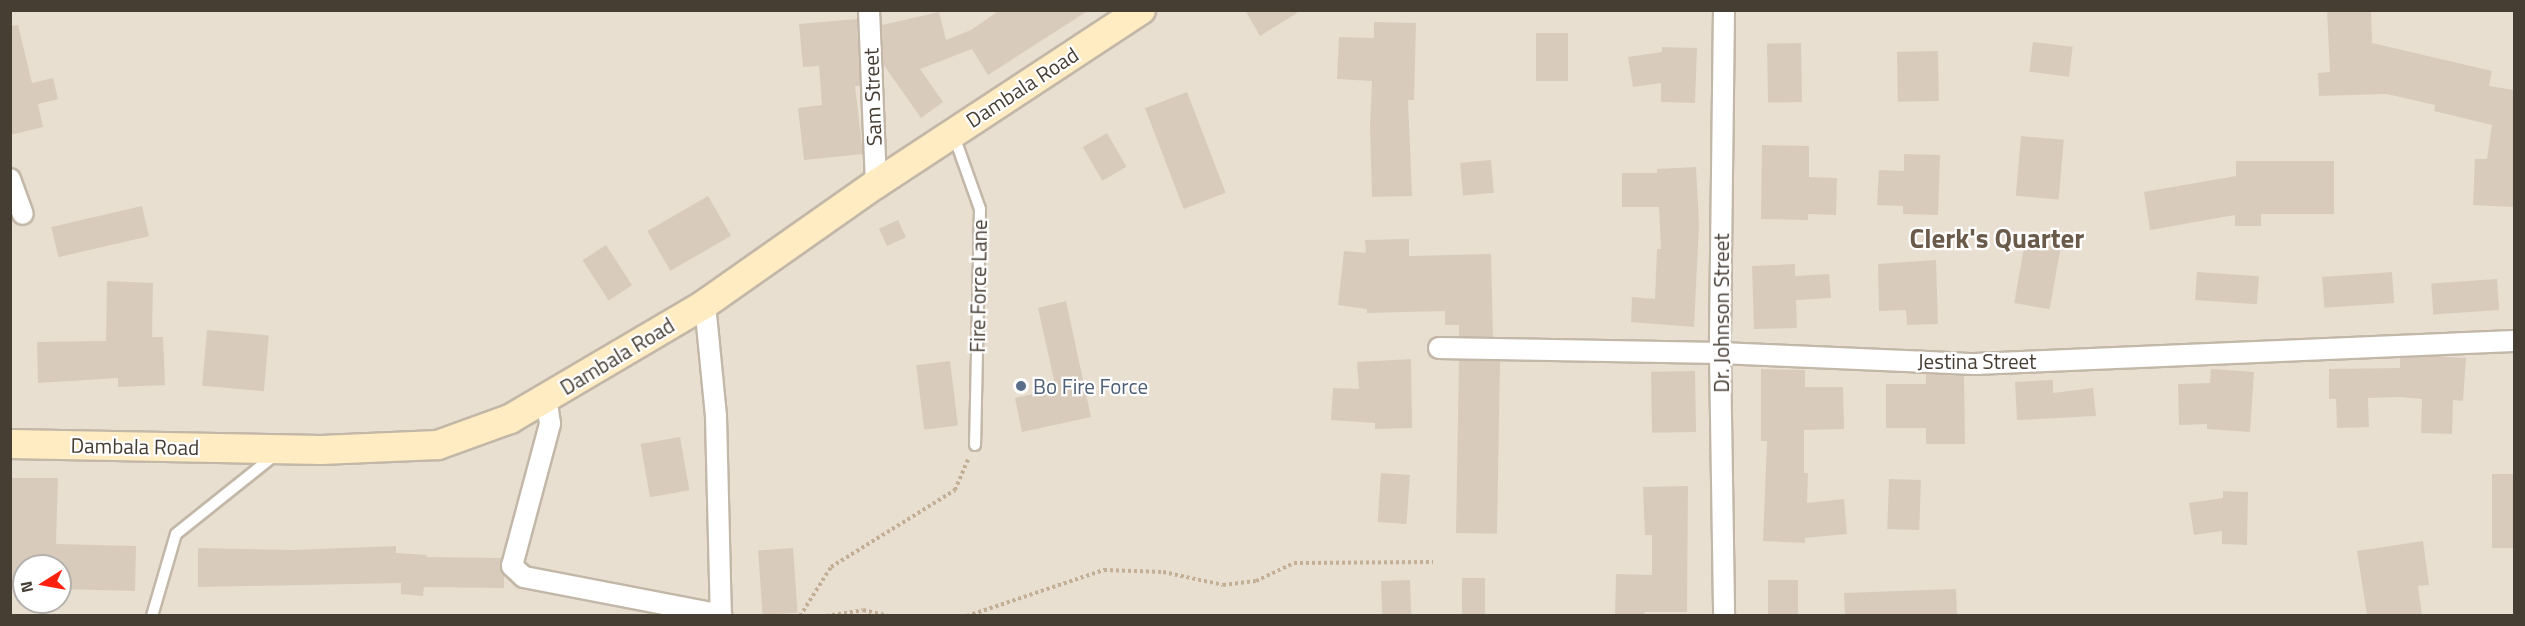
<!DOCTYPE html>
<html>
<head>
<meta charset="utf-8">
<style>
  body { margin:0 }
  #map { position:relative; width:2525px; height:626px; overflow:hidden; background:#f3ede3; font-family:"Titillium Web",sans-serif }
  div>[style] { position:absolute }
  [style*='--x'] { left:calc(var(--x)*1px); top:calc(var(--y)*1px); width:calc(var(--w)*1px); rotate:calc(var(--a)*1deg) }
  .residential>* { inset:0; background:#e8dfd1 }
  .building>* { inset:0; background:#d9cbbb; transform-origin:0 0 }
  .path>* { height:4px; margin-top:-2px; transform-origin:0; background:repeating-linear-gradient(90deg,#c3af95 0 3px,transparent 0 6px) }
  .roads { filter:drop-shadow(2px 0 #c3b7a8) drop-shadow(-2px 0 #c3b7a8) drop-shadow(0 2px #c3b7a8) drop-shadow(0 -2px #c3b7a8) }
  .lane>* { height:10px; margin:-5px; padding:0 5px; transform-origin:5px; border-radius:5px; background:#fff }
  .street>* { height:20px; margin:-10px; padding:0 10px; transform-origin:10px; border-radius:10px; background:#fff }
  .secondary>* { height:28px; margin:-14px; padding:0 14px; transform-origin:14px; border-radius:14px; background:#ffecc2 }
  .dots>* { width:16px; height:16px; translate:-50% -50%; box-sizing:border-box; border:3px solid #fff; border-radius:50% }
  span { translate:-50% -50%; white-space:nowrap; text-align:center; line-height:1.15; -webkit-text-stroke:4.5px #fff; paint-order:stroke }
  .street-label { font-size:21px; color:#463d33 }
  .service-label { font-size:21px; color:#4e5e75 }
  .left { translate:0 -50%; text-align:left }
  .district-label { font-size:27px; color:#695a49; font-weight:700 }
  .frame { position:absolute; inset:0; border:12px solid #463d33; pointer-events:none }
  .north { position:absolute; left:12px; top:554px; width:60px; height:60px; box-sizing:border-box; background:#fff; border:2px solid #b5b1ad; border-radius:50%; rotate:259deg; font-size:16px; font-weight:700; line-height:24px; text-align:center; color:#463d33 }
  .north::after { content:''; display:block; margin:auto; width:21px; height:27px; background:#ff210f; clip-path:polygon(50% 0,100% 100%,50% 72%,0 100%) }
</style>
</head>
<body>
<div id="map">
  <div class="residential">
    <i style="clip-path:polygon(evenodd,10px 11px,2514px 11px,2514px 615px,11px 615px,10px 11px,24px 566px,60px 566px,60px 602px,24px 602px,24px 566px)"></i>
  </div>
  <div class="building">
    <i style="clip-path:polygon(1000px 10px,1089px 10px,988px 75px,972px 49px,920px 69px,943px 102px,921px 118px,883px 64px,882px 25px,939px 12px,946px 40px,971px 30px)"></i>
    <i style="clip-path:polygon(1245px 10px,1302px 10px,1260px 36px)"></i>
    <i style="clip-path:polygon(2327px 10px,2371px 10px,2372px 43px,2492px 71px,2489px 86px,2514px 90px,2514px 207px,2473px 205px,2475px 159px,2487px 159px,2492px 125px,2434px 111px,2435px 105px,2387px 94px,2319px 96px,2318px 73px,2330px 72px)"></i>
    <i style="clip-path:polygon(857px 19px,860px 86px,855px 86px,863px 154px,804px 160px,798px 108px,822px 105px,819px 66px,803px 67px,799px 24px)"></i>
    <i style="clip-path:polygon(1374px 22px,1416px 23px,1414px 100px,1408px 100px,1412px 196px,1372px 197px,1370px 126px,1372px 81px,1337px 79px,1339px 37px,1374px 38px)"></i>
    <i style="clip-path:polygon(18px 25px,32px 83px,53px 78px,58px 99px,38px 104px,43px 127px,10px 135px,10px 26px)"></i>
    <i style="left:1536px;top:33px;width:32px;height:48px"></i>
    <i style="left:2033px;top:42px;width:40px;height:30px;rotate:7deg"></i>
    <i style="left:1801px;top:43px;width:59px;height:34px;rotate:89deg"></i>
    <i style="clip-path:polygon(1662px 47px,1697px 48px,1695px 103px,1661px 102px,1661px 83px,1633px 87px,1628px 57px,1662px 52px)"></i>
    <i style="left:1938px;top:51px;width:50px;height:41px;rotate:89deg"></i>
    <i style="left:1187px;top:92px;width:108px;height:45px;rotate:69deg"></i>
    <i style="left:1107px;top:133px;width:39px;height:28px;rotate:60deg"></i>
    <i style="left:2021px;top:136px;width:43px;height:60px;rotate:5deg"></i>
    <i style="clip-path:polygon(1762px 145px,1809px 146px,1809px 177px,1837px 178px,1836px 215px,1808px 214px,1808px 220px,1761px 219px)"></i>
    <i style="clip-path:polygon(1904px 154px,1940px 155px,1938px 215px,1903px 214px,1903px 206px,1877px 205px,1879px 170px,1904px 171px)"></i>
    <i style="left:1491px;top:160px;width:33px;height:31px;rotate:85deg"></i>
    <i style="clip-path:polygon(2236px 161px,2334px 161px,2334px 214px,2261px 214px,2261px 226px,2235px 226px,2235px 215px,2150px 230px,2144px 192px,2236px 176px)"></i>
    <i style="clip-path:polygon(1696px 167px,1699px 224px,1694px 327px,1631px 322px,1632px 297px,1655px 299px,1657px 249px,1661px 249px,1659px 207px,1622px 207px,1622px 173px,1657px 173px,1657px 169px)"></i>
    <i style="left:708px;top:196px;width:46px;height:70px;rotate:60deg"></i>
    <i style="left:142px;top:206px;width:31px;height:93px;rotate:77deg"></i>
    <i style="left:898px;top:220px;width:19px;height:21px;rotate:65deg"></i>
    <i style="clip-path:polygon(1409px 239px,1409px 256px,1491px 254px,1493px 337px,1459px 336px,1459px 325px,1445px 325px,1445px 311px,1367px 313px,1367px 309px,1338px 305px,1344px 251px,1366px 253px,1365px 240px)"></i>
    <i style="left:2025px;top:242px;width:36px;height:62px;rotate:10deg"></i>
    <i style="left:606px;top:245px;width:48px;height:28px;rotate:57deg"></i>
    <i style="clip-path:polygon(1936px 260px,1938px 324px,1907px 325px,1906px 310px,1879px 311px,1878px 264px)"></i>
    <i style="clip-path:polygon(1795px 264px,1795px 276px,1829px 274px,1831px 298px,1796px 300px,1797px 328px,1754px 329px,1752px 266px)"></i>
    <i style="left:2197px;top:272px;width:62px;height:28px;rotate:4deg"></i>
    <i style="left:2392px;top:272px;width:31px;height:70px;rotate:86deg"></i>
    <i style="left:2497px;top:279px;width:31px;height:66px;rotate:86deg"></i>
    <i style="clip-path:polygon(107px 281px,153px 283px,152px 337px,163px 337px,165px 385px,118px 387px,118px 378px,38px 383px,37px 342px,106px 341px)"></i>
    <i style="clip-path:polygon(1066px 301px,1091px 417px,1022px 432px,1015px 398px,1056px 389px,1038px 308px)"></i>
    <i style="left:207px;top:330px;width:62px;height:56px;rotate:5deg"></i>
    <i style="clip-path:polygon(2435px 356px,2466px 358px,2463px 401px,2453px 400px,2452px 434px,2421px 433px,2422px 399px,2400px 397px,2368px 398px,2369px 427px,2337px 428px,2336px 399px,2329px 399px,2329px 369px,2400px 368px,2400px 358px)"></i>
    <i style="clip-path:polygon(1411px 359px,1412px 428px,1375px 429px,1375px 423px,1331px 420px,1333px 388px,1359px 389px,1357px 362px)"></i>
    <i style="left:1459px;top:360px;width:41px;height:173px;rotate:1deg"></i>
    <i style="left:950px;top:361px;width:65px;height:34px;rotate:83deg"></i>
    <i style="clip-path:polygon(1761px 369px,1805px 370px,1805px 387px,1843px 387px,1844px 429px,1804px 430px,1804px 473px,1808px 473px,1807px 503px,1844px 499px,1847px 534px,1805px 538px,1805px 543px,1763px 541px,1767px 441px,1761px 441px)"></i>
    <i style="clip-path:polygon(2211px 369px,2254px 372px,2250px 432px,2207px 429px,2207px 424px,2179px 425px,2178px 384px,2210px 383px)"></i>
    <i style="left:1695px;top:371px;width:61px;height:44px;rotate:89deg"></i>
    <i style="clip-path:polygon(1926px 374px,1964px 376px,1965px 444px,1926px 444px,1926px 428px,1886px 428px,1886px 384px,1926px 384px)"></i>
    <i style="clip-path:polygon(2053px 380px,2053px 393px,2093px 388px,2096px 416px,2017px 420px,2015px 382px)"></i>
    <i style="left:680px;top:437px;width:54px;height:40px;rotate:80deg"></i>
    <i style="left:1381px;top:473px;width:29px;height:49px;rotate:4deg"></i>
    <i style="left:2492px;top:474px;width:22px;height:74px"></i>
    <i style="clip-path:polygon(10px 478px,58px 478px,56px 544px,136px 546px,135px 591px,60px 589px,60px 566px,24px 566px,24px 588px,10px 588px)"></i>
    <i style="left:1889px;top:479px;width:32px;height:50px;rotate:2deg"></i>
    <i style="clip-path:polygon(1688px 486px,1687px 612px,1645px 612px,1644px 615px,1615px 615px,1616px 574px,1652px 575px,1652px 535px,1645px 535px,1643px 487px)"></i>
    <i style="clip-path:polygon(2223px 491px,2248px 492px,2247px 545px,2222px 544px,2222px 531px,2194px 535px,2189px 503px,2223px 498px)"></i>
    <i style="clip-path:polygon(2423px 541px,2429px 585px,2418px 586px,2422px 615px,2367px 615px,2357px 551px)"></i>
    <i style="clip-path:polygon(396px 546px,396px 553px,427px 555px,426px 557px,502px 558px,500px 569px,504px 575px,504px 588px,424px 587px,423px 596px,401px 594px,401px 583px,198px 587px,198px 548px,294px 550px)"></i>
    <i style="left:793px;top:548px;width:65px;height:35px;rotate:86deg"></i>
    <i style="left:1462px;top:578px;width:23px;height:37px"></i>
    <i style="left:1410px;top:580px;width:35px;height:29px;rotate:88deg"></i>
    <i style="left:1768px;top:580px;width:30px;height:35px"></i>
    <i style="clip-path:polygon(1956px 589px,1957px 615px,1845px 615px,1844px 593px)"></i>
  </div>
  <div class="path">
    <i style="--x:800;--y:616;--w:58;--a:-57.7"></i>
    <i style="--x:831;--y:567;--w:146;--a:-31.8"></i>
    <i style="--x:955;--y:490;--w:33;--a:-67"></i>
    <i style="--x:826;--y:616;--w:37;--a:-9"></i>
    <i style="--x:863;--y:610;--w:26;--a:13"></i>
    <i style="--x:967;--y:616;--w:145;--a:-18.6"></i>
    <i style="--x:1104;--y:570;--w:59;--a:1.9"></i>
    <i style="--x:1163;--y:572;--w:61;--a:12.2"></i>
    <i style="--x:1223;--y:585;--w:33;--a:-7"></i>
    <i style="--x:1256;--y:581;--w:42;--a:-25.3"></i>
    <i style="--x:1294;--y:563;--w:139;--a:-0.4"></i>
  </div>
  <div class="roads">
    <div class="lane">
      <i style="--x:954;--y:136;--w:77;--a:70.4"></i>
      <i style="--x:980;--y:209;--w:236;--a:91.2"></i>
      <i style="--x:152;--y:616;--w:85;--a:-73.7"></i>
      <i style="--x:176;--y:534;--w:127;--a:-38.6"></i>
    </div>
    <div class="street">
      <i style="--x:869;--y:10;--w:174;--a:87.7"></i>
      <i style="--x:1724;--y:10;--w:343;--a:90.7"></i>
      <i style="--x:1720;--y:353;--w:263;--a:89.1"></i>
      <i style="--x:10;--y:179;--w:37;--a:70"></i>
      <i style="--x:705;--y:304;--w:114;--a:84.4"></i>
      <i style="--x:716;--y:417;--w:199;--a:88.6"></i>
      <i style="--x:1439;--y:348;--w:281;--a:1"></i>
      <i style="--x:1720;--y:353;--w:255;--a:2.5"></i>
      <i style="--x:1975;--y:364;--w:539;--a:-2.44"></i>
      <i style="--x:546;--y:398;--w:26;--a:81"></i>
      <i style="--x:550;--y:424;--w:147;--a:105"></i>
      <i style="--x:512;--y:566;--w:16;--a:43"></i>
      <i style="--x:524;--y:577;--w:201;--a:10.9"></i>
    </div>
    <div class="secondary">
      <i style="--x:10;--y:444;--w:311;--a:1.1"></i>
      <i style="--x:321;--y:450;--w:117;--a:-2.4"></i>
      <i style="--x:438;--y:445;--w:77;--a:-19.9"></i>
      <i style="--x:510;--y:419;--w:226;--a:-30.5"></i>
      <i style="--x:705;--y:304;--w:209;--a:-35.1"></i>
      <i style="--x:876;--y:184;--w:317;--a:-33.3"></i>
    </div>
  </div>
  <div class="dots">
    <i style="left:1021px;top:386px;background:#5c6f8a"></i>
  </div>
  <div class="street-label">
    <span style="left:1022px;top:87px;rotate:-33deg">Dambala Road</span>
    <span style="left:872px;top:97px;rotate:-92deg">Sam Street</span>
    <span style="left:978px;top:286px;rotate:-89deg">Fire Force Lane</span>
    <span style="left:1721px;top:313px;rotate:-90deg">Dr. Johnson Street</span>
    <span style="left:617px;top:356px;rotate:-31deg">Dambala Road</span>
    <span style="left:1977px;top:361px">Jestina Street</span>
    <span style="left:135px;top:446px;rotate:1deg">Dambala Road</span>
  </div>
  <div class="service-label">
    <span class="left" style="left:1033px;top:386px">Bo Fire Force</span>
  </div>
  <div class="district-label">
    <span style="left:1997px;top:238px">Clerk's Quarter</span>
  </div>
  <div class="frame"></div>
  <div class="north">N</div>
</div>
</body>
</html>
